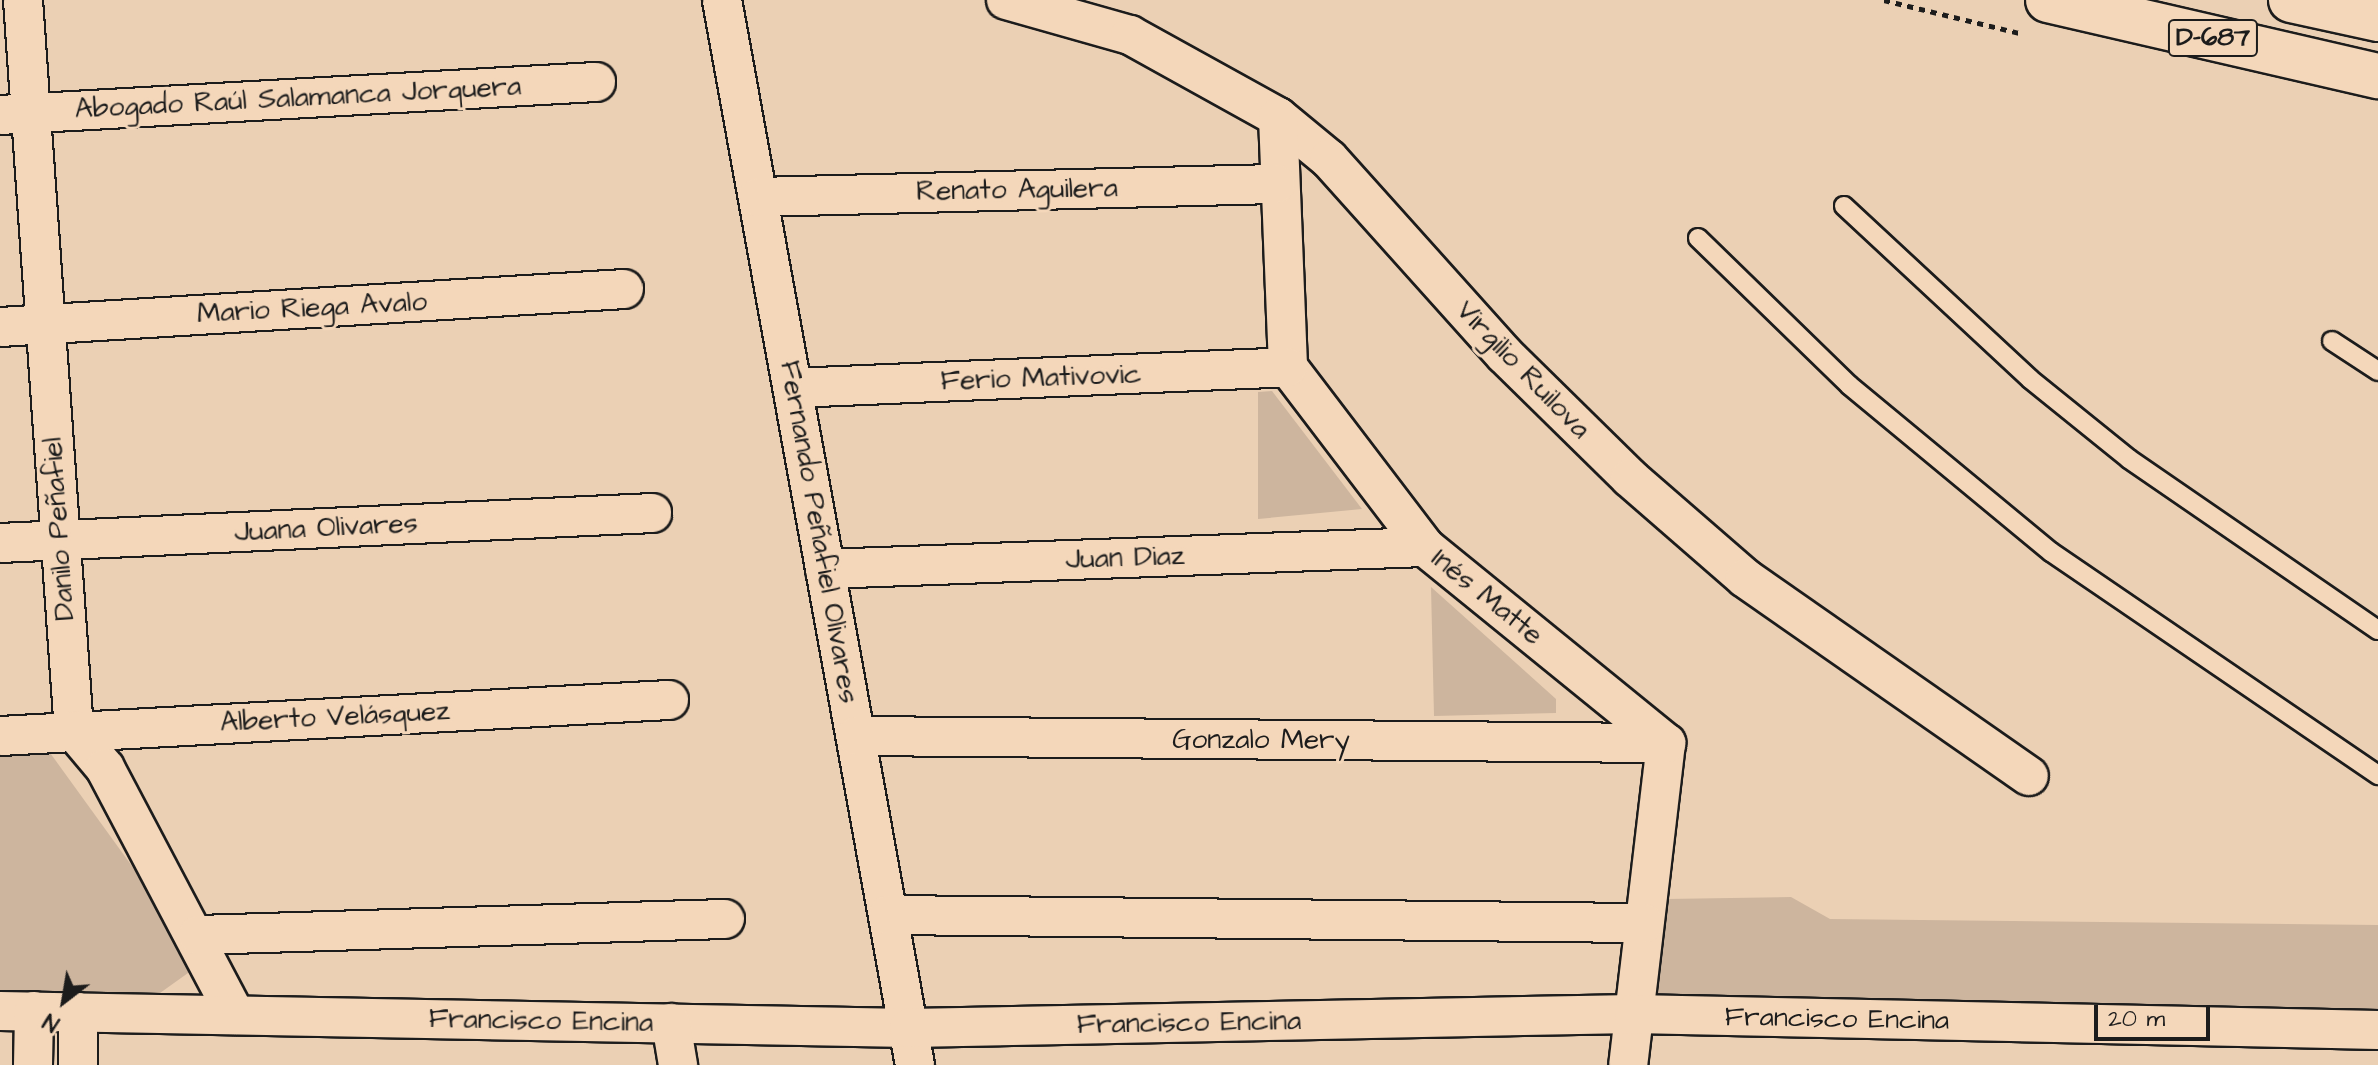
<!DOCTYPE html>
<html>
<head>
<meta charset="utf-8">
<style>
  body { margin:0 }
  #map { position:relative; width:2378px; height:1065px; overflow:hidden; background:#ebd0b4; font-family:"Architects Daughter",sans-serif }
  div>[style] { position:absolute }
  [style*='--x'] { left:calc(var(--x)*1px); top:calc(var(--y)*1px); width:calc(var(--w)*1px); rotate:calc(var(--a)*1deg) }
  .green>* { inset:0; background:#cdb59e }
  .path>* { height:5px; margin-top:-2.5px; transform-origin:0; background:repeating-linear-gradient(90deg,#1c1c1c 0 6px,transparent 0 12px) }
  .roads { filter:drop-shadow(2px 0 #1c1c1c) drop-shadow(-2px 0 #1c1c1c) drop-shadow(0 2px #1c1c1c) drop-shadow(0 -2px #1c1c1c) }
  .service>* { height:18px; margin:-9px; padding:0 9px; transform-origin:9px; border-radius:9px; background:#f4d7ba }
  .minor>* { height:38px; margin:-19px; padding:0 19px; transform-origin:19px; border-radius:19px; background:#f4d7ba }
  .trunk>* { height:44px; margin:-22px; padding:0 22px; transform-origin:22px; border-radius:22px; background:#f4d7ba }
  span { translate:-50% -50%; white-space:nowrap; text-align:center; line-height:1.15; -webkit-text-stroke:6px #f4d7ba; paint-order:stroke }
  .shield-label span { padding:2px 6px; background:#f4d7ba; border:2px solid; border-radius:6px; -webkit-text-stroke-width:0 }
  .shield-label { font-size:26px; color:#1c1c1c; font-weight:700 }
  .street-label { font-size:28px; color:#1c1c1c }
  .north { position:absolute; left:24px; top:961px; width:80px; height:80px; -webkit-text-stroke:6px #f4d7ba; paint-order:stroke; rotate:211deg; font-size:22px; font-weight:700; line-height:32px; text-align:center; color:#1c1c1c }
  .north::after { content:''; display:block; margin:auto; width:28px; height:36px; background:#1c1c1c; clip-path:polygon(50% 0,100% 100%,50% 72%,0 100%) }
  .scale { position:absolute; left:2094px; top:1005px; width:116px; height:36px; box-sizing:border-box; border:4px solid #1c1c1c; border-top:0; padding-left:10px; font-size:24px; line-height:28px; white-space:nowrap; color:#1c1c1c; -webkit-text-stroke:6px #f4d7ba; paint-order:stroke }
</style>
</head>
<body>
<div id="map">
  <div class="green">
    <i style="clip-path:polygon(1272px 391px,1362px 509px,1258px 519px,1258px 392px)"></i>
    <i style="clip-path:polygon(1431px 587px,1556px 699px,1556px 713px,1434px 716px)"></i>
    <i style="clip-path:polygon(48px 750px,202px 963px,160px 993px,0 990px,0 755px)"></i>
    <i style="clip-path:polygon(1791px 897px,1830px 919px,2378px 925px,2378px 1009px,1656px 1002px,1666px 899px)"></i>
  </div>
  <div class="path">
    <i style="--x:1884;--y:0;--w:143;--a:13.7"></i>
  </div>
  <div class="roads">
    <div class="service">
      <i style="--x:1844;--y:206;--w:254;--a:42.9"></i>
      <i style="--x:2030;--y:379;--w:127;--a:38.9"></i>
      <i style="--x:2129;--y:459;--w:302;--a:34.5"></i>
      <i style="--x:1698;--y:238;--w:211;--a:44.2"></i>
      <i style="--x:1849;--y:385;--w:262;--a:39.6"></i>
      <i style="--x:2051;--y:552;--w:396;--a:34.3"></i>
      <i style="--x:2332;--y:341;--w:55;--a:33.1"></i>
    </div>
    <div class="minor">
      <i style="--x:23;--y:0;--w:733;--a:86.01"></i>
      <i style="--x:74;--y:731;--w:48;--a:50"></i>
      <i style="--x:105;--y:768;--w:279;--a:62.2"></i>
      <i style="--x:722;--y:0;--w:1082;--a:79.73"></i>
      <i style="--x:1006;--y:0;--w:129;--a:15.8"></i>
      <i style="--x:1130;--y:35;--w:169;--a:29"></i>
      <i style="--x:1278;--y:117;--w:66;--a:39.5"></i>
      <i style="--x:1329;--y:159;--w:263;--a:48.1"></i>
      <i style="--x:1505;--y:355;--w:175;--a:44.5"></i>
      <i style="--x:1630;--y:478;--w:152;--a:41"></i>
      <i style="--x:1745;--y:578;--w:346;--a:34.9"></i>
      <i style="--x:0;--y:115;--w:597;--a:-3.17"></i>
      <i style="--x:1278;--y:117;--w:250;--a:87.7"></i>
      <i style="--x:1288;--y:367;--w:226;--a:52.7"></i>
      <i style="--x:1425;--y:547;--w:311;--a:39.1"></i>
      <i style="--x:1666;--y:743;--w:324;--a:96.7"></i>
      <i style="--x:758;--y:197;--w:518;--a:-1.44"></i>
      <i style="--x:0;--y:327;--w:625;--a:-3.48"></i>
      <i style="--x:793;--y:388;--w:495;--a:-2.4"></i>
      <i style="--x:0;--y:543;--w:653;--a:-2.63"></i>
      <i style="--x:825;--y:569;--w:600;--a:-2.1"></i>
      <i style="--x:0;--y:736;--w:670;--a:-3.08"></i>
      <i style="--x:856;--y:736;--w:810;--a:0.5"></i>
      <i style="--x:888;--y:915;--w:756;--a:0.61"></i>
      <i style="--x:198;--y:935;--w:527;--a:-1.74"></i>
      <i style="--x:0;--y:1011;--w:909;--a:1.07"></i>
      <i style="--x:909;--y:1028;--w:725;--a:-1.11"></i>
      <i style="--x:1634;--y:1014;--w:744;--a:1.23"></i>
      <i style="--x:671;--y:1023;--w:43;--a:80.5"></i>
      <i style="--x:33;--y:1065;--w:54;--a:-88.9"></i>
      <i style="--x:78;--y:1065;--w:53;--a:-90"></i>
    </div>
    <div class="trunk">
      <i style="--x:2048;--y:0;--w:339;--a:13"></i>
      <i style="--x:2291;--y:0;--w:89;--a:12.3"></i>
    </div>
  </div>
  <div class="shield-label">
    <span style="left:2213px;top:38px">D-687</span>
  </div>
  <div class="street-label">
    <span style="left:298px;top:98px;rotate:-3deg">Abogado Raúl Salamanca Jorquera</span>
    <span style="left:1017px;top:190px;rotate:-1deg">Renato Aguilera</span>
    <span style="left:312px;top:308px;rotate:-3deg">Mario Riega Avalo</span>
    <span style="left:1523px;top:370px;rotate:46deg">Virgilio Ruilova</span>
    <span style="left:1041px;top:378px;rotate:-2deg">Ferio Mativovic</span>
    <span style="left:326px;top:528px;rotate:-3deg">Juana Olivares</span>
    <span style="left:59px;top:529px;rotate:-94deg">Danilo Peñafiel</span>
    <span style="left:819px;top:532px;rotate:80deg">Fernando Peñafiel Olivares</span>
    <span style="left:1125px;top:558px;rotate:-2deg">Juan Diaz</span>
    <span style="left:1487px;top:597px;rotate:39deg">Inés Matte</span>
    <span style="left:335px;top:717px;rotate:-3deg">Alberto Velásquez</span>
    <span style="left:1261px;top:740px">Gonzalo Mery</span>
    <span style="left:1837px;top:1019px;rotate:1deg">Francisco Encina</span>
    <span style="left:541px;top:1021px;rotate:1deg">Francisco Encina</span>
    <span style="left:1189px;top:1023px;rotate:-1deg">Francisco Encina</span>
  </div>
  <div class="north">N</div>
  <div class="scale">20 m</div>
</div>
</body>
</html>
